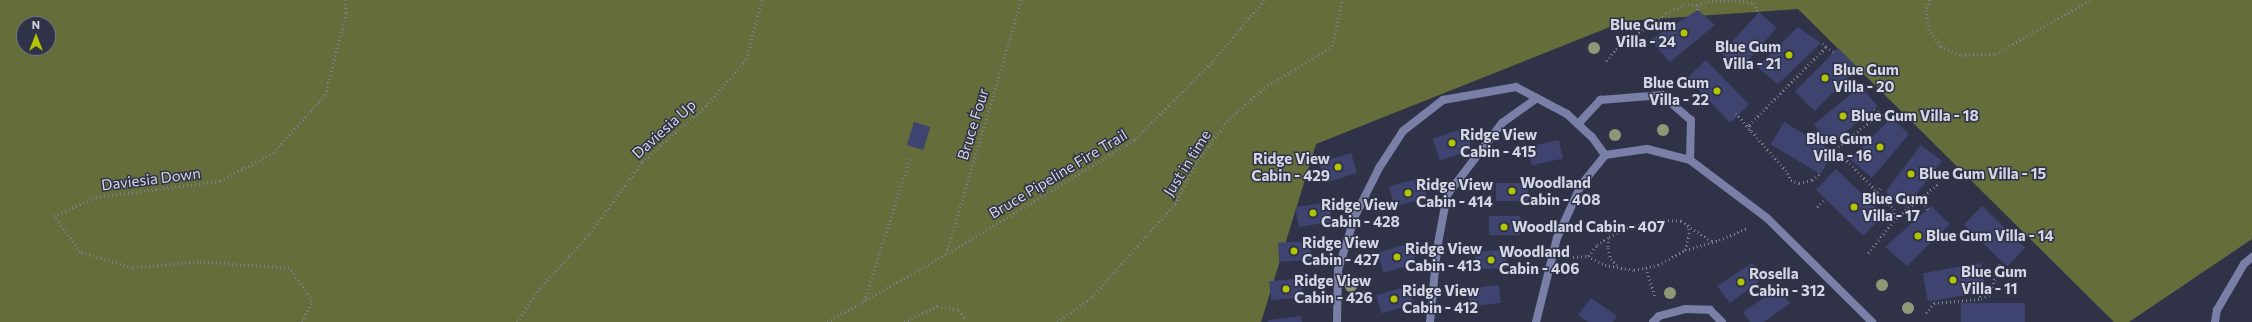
<!DOCTYPE html>
<html>
<head>
<meta charset="utf-8">
<style>
  body { margin:0 }
  #map { position:relative; width:2252px; height:322px; overflow:hidden; background:#303348; font-family:Commissioner,sans-serif }
  div>[style] { position:absolute }
  [style*='--x'] { left:calc(var(--x)*1px); top:calc(var(--y)*1px); width:calc(var(--w)*1px); rotate:calc(var(--a)*1deg) }
  .forest>* { inset:0; background:#656e3b }
  .building>* { inset:0; background:#3e436f; transform-origin:0 0 }
  .path>* { height:2.5px; margin-top:-1.25px; transform-origin:0; background:repeating-linear-gradient(90deg,#7b7e8f 0 1px,transparent 0 4px) }
  .service>* { height:8px; margin:-4px; padding:0 4px; transform-origin:4px; border-radius:4px; background:#7a7fa7 }
  .trees>* { width:12px; height:12px; margin:-6px; border-radius:50%; background:#8f9876 }
  .dots>* { width:11px; height:11px; translate:-50% -50%; box-sizing:border-box; border:2px solid #303348; border-radius:50% }
  span { translate:-50% -50%; white-space:nowrap; text-align:center; line-height:1.15; -webkit-text-stroke:3px #303348; paint-order:stroke }
  .poi-label { font-size:15px; color:#d4d6e4; font-weight:700 }
  .right { translate:-100% -50%; text-align:right }
  .left { translate:0 -50%; text-align:left }
  .street-label { font-size:15px; color:#d4d6e4 }
  .north { position:absolute; left:16px; top:16px; width:40px; height:40px; box-sizing:border-box; background:#303348; border:1px solid #727486; border-radius:50%; rotate:0deg; font-size:11px; font-weight:700; line-height:16px; text-align:center; color:#d4d6e4 }
  .north::after { content:''; display:block; margin:auto; width:14px; height:18px; background:#b1c500; clip-path:polygon(50% 0,100% 100%,50% 72%,0 100%) }
</style>
</head>
<body>
<div id="map">
  <div class="forest">
    <i style="clip-path:polygon(evenodd,0 0,2252px 0,2252px 239px,2129px 322px,2114px 322px,1798px 9px,1625px 21px,1316px 144px,1261px 322px,0 322px,0 0,24px 24px,48px 24px,48px 48px,24px 48px,24px 24px)"></i>
  </div>
  <div class="building">
    <i style="clip-path:polygon(1698px 10px,1715px 25px,1670px 62px,1650px 40px)"></i>
    <i style="left:1759px;top:12px;width:24px;height:56px;rotate:42deg"></i>
    <i style="clip-path:polygon(1798px 27px,1821px 43px,1778px 84px,1757px 67px)"></i>
    <i style="left:1838px;top:48px;width:28px;height:61px;rotate:45deg"></i>
    <i style="left:1706px;top:60px;width:62px;height:26px;rotate:46deg"></i>
    <i style="left:1861px;top:86px;width:26px;height:61px;rotate:51deg"></i>
    <i style="clip-path:polygon(1891px 118px,1909px 134px,1872px 178px,1850px 159px)"></i>
    <i style="left:914px;top:122px;width:17px;height:24px;rotate:17deg"></i>
    <i style="left:1784px;top:122px;width:58px;height:26px;rotate:31deg"></i>
    <i style="left:1465px;top:128px;width:23px;height:34px;rotate:72deg"></i>
    <i style="left:1559px;top:140px;width:19px;height:32px;rotate:78deg"></i>
    <i style="left:1921px;top:145px;width:26px;height:59px;rotate:37deg"></i>
    <i style="left:1351px;top:153px;width:21px;height:33px;rotate:73deg"></i>
    <i style="left:1836px;top:169px;width:66px;height:29px;rotate:44deg"></i>
    <i style="left:1422px;top:178px;width:21px;height:34px;rotate:76deg"></i>
    <i style="left:1496px;top:183px;width:32px;height:18px"></i>
    <i style="left:1329px;top:202px;width:20px;height:34px;rotate:81deg"></i>
    <i style="clip-path:polygon(1931px 206px,1950px 224px,1907px 266px,1885px 247px)"></i>
    <i style="left:1982px;top:206px;width:60px;height:26px;rotate:44deg"></i>
    <i style="left:1520px;top:216px;width:19px;height:31px;rotate:90deg"></i>
    <i style="left:1310px;top:241px;width:19px;height:32px;rotate:87deg"></i>
    <i style="left:1410px;top:243px;width:21px;height:34px;rotate:73deg"></i>
    <i style="left:1506px;top:250px;width:18px;height:31px;rotate:87deg"></i>
    <i style="clip-path:polygon(1752px 263px,1765px 277px,1730px 303px,1717px 286px)"></i>
    <i style="left:1981px;top:263px;width:29px;height:59px;rotate:80deg"></i>
    <i style="left:1301px;top:278px;width:19px;height:32px;rotate:84deg"></i>
    <i style="left:1499px;top:285px;width:18px;height:31px;rotate:84deg"></i>
    <i style="left:1408px;top:286px;width:19px;height:33px;rotate:74deg"></i>
    <i style="clip-path:polygon(1778px 288px,1790px 303px,1764px 322px,1750px 322px,1743px 312px)"></i>
    <i style="clip-path:polygon(1591px 298px,1617px 316px,1613px 322px,1588px 322px,1578px 315px)"></i>
    <i style="left:2025px;top:303px;width:19px;height:64px;rotate:90deg"></i>
    <i style="clip-path:polygon(1301px 316px,1302px 322px,1268px 322px,1268px 320px)"></i>
  </div>
  <div class="path">
    <i style="--x:1930;--y:0;--w:11;--a:112"></i>
    <i style="--x:1926;--y:10;--w:19;--a:81"></i>
    <i style="--x:1929;--y:29;--w:21;--a:55"></i>
    <i style="--x:1941;--y:46;--w:22;--a:24"></i>
    <i style="--x:1961;--y:55;--w:34;--a:-2"></i>
    <i style="--x:1995;--y:54;--w:109;--a:-29.6"></i>
    <i style="--x:1697;--y:5;--w:12;--a:-20"></i>
    <i style="--x:1708;--y:1;--w:27;--a:-2"></i>
    <i style="--x:1735;--y:0;--w:19;--a:9"></i>
    <i style="--x:1754;--y:3;--w:10;--a:61"></i>
    <i style="--x:1826;--y:47;--w:9;--a:32"></i>
    <i style="--x:1606;--y:61;--w:16;--a:-50"></i>
    <i style="--x:1616;--y:49;--w:62;--a:-35.8"></i>
    <i style="--x:1666;--y:13;--w:20;--a:-24"></i>
    <i style="--x:1684;--y:5;--w:13;--a:0"></i>
    <i style="--x:1697;--y:5;--w:5;--a:79"></i>
    <i style="--x:1874;--y:109;--w:8;--a:40"></i>
    <i style="--x:1736;--y:113;--w:79;--a:49.1"></i>
    <i style="--x:1788;--y:173;--w:8;--a:67"></i>
    <i style="--x:1791;--y:180;--w:9;--a:21"></i>
    <i style="--x:1799;--y:183;--w:13;--a:-13"></i>
    <i style="--x:1812;--y:180;--w:11;--a:-41"></i>
    <i style="--x:1888;--y:121;--w:11;--a:-139"></i>
    <i style="--x:1880;--y:114;--w:56;--a:141.5"></i>
    <i style="--x:1836;--y:149;--w:83;--a:46"></i>
    <i style="--x:1894;--y:209;--w:9;--a:77"></i>
    <i style="--x:1750;--y:131;--w:6;--a:-99"></i>
    <i style="--x:1749;--y:125;--w:110;--a:-45.4"></i>
    <i style="--x:1826;--y:47;--w:6;--a:-141"></i>
    <i style="--x:1877;--y:192;--w:5;--a:-53"></i>
    <i style="--x:1920;--y:199;--w:13;--a:51"></i>
    <i style="--x:1817;--y:207;--w:11;--a:-45"></i>
    <i style="--x:1609;--y:238;--w:10;--a:96"></i>
    <i style="--x:1608;--y:248;--w:11;--a:75"></i>
    <i style="--x:1611;--y:259;--w:11;--a:45"></i>
    <i style="--x:1685;--y:250;--w:16;--a:-76"></i>
    <i style="--x:1689;--y:234;--w:9;--a:-96"></i>
    <i style="--x:1868;--y:253;--w:45;--a:-51.3"></i>
    <i style="--x:1896;--y:218;--w:55;--a:-39.1"></i>
    <i style="--x:946;--y:254;--w:265;--a:-73.5"></i>
    <i style="--x:1588;--y:256;--w:14;--a:-51"></i>
    <i style="--x:1597;--y:245;--w:14;--a:-34"></i>
    <i style="--x:1609;--y:237;--w:20;--a:-27"></i>
    <i style="--x:1627;--y:228;--w:30;--a:-15"></i>
    <i style="--x:1656;--y:220;--w:25;--a:2"></i>
    <i style="--x:1681;--y:221;--w:38;--a:33"></i>
    <i style="--x:1573;--y:257;--w:15;--a:-4"></i>
    <i style="--x:1588;--y:256;--w:19;--a:28"></i>
    <i style="--x:1605;--y:265;--w:29;--a:10"></i>
    <i style="--x:1634;--y:270;--w:25;--a:-12"></i>
    <i style="--x:1658;--y:265;--w:31;--a:-29"></i>
    <i style="--x:1685;--y:250;--w:35;--a:-16"></i>
    <i style="--x:1719;--y:240;--w:30;--a:-23"></i>
    <i style="--x:1646;--y:268;--w:29;--a:72"></i>
    <i style="--x:1979;--y:292;--w:7;--a:74"></i>
    <i style="--x:864;--y:301;--w:150;--a:-72.2"></i>
    <i style="--x:1926;--y:313;--w:13;--a:-51"></i>
    <i style="--x:1934;--y:303;--w:47;--a:-4.9"></i>
    <i style="--x:1981;--y:299;--w:9;--a:-27"></i>
    <i style="--x:1989;--y:295;--w:34;--a:-71"></i>
    <i style="--x:302;--y:322;--w:23;--a:-65"></i>
    <i style="--x:312;--y:301;--w:40;--a:-124.9"></i>
    <i style="--x:289;--y:268;--w:91;--a:-176.2"></i>
    <i style="--x:198;--y:262;--w:66;--a:174.8"></i>
    <i style="--x:132;--y:268;--w:54;--a:-162.9"></i>
    <i style="--x:80;--y:252;--w:44;--a:-125.8"></i>
    <i style="--x:54;--y:216;--w:46;--a:-24.3"></i>
    <i style="--x:96;--y:197;--w:125;--a:-7.4"></i>
    <i style="--x:220;--y:181;--w:60;--a:-27.8"></i>
    <i style="--x:273;--y:153;--w:78;--a:-48.1"></i>
    <i style="--x:325;--y:95;--w:85;--a:-75.6"></i>
    <i style="--x:346;--y:13;--w:13;--a:-99"></i>
    <i style="--x:517;--y:322;--w:40;--a:-56"></i>
    <i style="--x:539;--y:289;--w:74;--a:-47.7"></i>
    <i style="--x:589;--y:234;--w:89;--a:-53.6"></i>
    <i style="--x:642;--y:162;--w:85;--a:-41.2"></i>
    <i style="--x:706;--y:106;--w:62;--a:-49.6"></i>
    <i style="--x:746;--y:59;--w:61;--a:-74.8"></i>
    <i style="--x:827;--y:322;--w:136;--a:-29.6"></i>
    <i style="--x:945;--y:255;--w:221;--a:-31.3"></i>
    <i style="--x:1134;--y:140;--w:110;--a:-45"></i>
    <i style="--x:1212;--y:62;--w:81;--a:-50"></i>
    <i style="--x:904;--y:322;--w:37;--a:-26"></i>
    <i style="--x:937;--y:306;--w:22;--a:10"></i>
    <i style="--x:959;--y:310;--w:10;--a:53"></i>
    <i style="--x:965;--y:318;--w:4;--a:104"></i>
    <i style="--x:1057;--y:322;--w:43;--a:-35.5"></i>
    <i style="--x:1092;--y:297;--w:125;--a:-48.3"></i>
    <i style="--x:1175;--y:204;--w:46;--a:-62.9"></i>
    <i style="--x:1196;--y:163;--w:52;--a:-53.6"></i>
    <i style="--x:1227;--y:121;--w:50;--a:-41.7"></i>
    <i style="--x:1264;--y:88;--w:80;--a:-31.7"></i>
    <i style="--x:1332;--y:46;--w:47;--a:-77.7"></i>
  </div>
  <div class="service">
    <i style="--x:1578;--y:124;--w:33;--a:-47"></i>
    <i style="--x:1600;--y:100;--w:62;--a:-4.6"></i>
    <i style="--x:1662;--y:95;--w:38;--a:41"></i>
    <i style="--x:1691;--y:120;--w:40;--a:91.4"></i>
    <i style="--x:1337;--y:322;--w:52;--a:-88.9"></i>
    <i style="--x:1338;--y:270;--w:57;--a:-72.5"></i>
    <i style="--x:1355;--y:216;--w:54;--a:-63.4"></i>
    <i style="--x:1379;--y:168;--w:44;--a:-57"></i>
    <i style="--x:1403;--y:131;--w:51;--a:-37.8"></i>
    <i style="--x:1443;--y:100;--w:74;--a:-10.1"></i>
    <i style="--x:1516;--y:87;--w:58;--a:27.9"></i>
    <i style="--x:1567;--y:114;--w:34;--a:43"></i>
    <i style="--x:1592;--y:137;--w:22;--a:54"></i>
    <i style="--x:1430;--y:322;--w:73;--a:-84.5"></i>
    <i style="--x:1437;--y:249;--w:55;--a:-79.5"></i>
    <i style="--x:1447;--y:195;--w:91;--a:-52.6"></i>
    <i style="--x:1502;--y:123;--w:43;--a:-35.5"></i>
    <i style="--x:1536;--y:322;--w:87;--a:-76"></i>
    <i style="--x:1557;--y:238;--w:58;--a:-65.6"></i>
    <i style="--x:1581;--y:185;--w:38;--a:-51"></i>
    <i style="--x:1605;--y:155;--w:42;--a:-8.1"></i>
    <i style="--x:1647;--y:149;--w:44;--a:14.3"></i>
    <i style="--x:1690;--y:160;--w:96;--a:37"></i>
    <i style="--x:1767;--y:218;--w:148;--a:44.7"></i>
    <i style="--x:1653;--y:322;--w:8;--a:-45"></i>
    <i style="--x:1659;--y:316;--w:27;--a:-15"></i>
    <i style="--x:1685;--y:309;--w:25;--a:2"></i>
    <i style="--x:1710;--y:310;--w:17;--a:45"></i>
    <i style="--x:2215;--y:322;--w:12;--a:-81"></i>
    <i style="--x:2217;--y:310;--w:53;--a:-59.6"></i>
    <i style="--x:2244;--y:264;--w:11;--a:-41"></i>
  </div>
  <div class="trees">
    <i style="left:1594px;top:48px"></i>
    <i style="left:1663px;top:130px"></i>
    <i style="left:1615px;top:135px"></i>
    <i style="left:1882px;top:285px"></i>
    <i style="left:1351px;top:286px"></i>
    <i style="left:1670px;top:293px"></i>
    <i style="left:1908px;top:308px"></i>
  </div>
  <div class="dots">
    <i style="left:1684px;top:33px;background:#b1c500"></i>
    <i style="left:1789px;top:55px;background:#b1c500"></i>
    <i style="left:1825px;top:78px;background:#b1c500"></i>
    <i style="left:1717px;top:91px;background:#b1c500"></i>
    <i style="left:1843px;top:116px;background:#b1c500"></i>
    <i style="left:1452px;top:143px;background:#b1c500"></i>
    <i style="left:1880px;top:147px;background:#b1c500"></i>
    <i style="left:1338px;top:167px;background:#b1c500"></i>
    <i style="left:1911px;top:174px;background:#b1c500"></i>
    <i style="left:1512px;top:191px;background:#b1c500"></i>
    <i style="left:1408px;top:193px;background:#b1c500"></i>
    <i style="left:1854px;top:207px;background:#b1c500"></i>
    <i style="left:1313px;top:213px;background:#b1c500"></i>
    <i style="left:1504px;top:227px;background:#b1c500"></i>
    <i style="left:1918px;top:236px;background:#b1c500"></i>
    <i style="left:1294px;top:251px;background:#b1c500"></i>
    <i style="left:1397px;top:257px;background:#b1c500"></i>
    <i style="left:1491px;top:260px;background:#b1c500"></i>
    <i style="left:1953px;top:280px;background:#b1c500"></i>
    <i style="left:1741px;top:282px;background:#b1c500"></i>
    <i style="left:1286px;top:289px;background:#b1c500"></i>
    <i style="left:1394px;top:299px;background:#b1c500"></i>
  </div>
  <div class="poi-label">
    <span class="right" style="left:1676px;top:33px">Blue Gum<br>Villa - 24</span>
    <span class="right" style="left:1781px;top:55px">Blue Gum<br>Villa - 21</span>
    <span class="left" style="left:1833px;top:78px">Blue Gum<br>Villa - 20</span>
    <span class="right" style="left:1709px;top:91px">Blue Gum<br>Villa - 22</span>
    <span class="left" style="left:1851px;top:116px">Blue Gum Villa - 18</span>
    <span class="left" style="left:1460px;top:143px">Ridge View<br>Cabin - 415</span>
    <span class="right" style="left:1872px;top:147px">Blue Gum<br>Villa - 16</span>
    <span class="right" style="left:1330px;top:167px">Ridge View<br>Cabin - 429</span>
    <span class="left" style="left:1919px;top:174px">Blue Gum Villa - 15</span>
    <span class="left" style="left:1520px;top:191px">Woodland<br>Cabin - 408</span>
    <span class="left" style="left:1416px;top:193px">Ridge View<br>Cabin - 414</span>
    <span class="left" style="left:1862px;top:207px">Blue Gum<br>Villa - 17</span>
    <span class="left" style="left:1321px;top:213px">Ridge View<br>Cabin - 428</span>
    <span class="left" style="left:1512px;top:227px">Woodland Cabin - 407</span>
    <span class="left" style="left:1926px;top:236px">Blue Gum Villa - 14</span>
    <span class="left" style="left:1302px;top:251px">Ridge View<br>Cabin - 427</span>
    <span class="left" style="left:1405px;top:257px">Ridge View<br>Cabin - 413</span>
    <span class="left" style="left:1499px;top:260px">Woodland<br>Cabin - 406</span>
    <span class="left" style="left:1961px;top:280px">Blue Gum<br>Villa - 11</span>
    <span class="left" style="left:1749px;top:282px">Rosella<br>Cabin - 312</span>
    <span class="left" style="left:1294px;top:289px">Ridge View<br>Cabin - 426</span>
    <span class="left" style="left:1402px;top:299px">Ridge View<br>Cabin - 412</span>
  </div>
  <div class="street-label">
    <span style="left:973px;top:124px;rotate:-73deg">Bruce Four</span>
    <span style="left:664px;top:129px;rotate:-42deg">Daviesia Up</span>
    <span style="left:1187px;top:163px;rotate:-58deg">Just in time</span>
    <span style="left:1058px;top:174px;rotate:-31deg">Bruce Pipeline Fire Trail</span>
    <span style="left:151px;top:179px;rotate:-7deg">Daviesia Down</span>
  </div>
  <div class="north">N</div>
</div>
</body>
</html>
